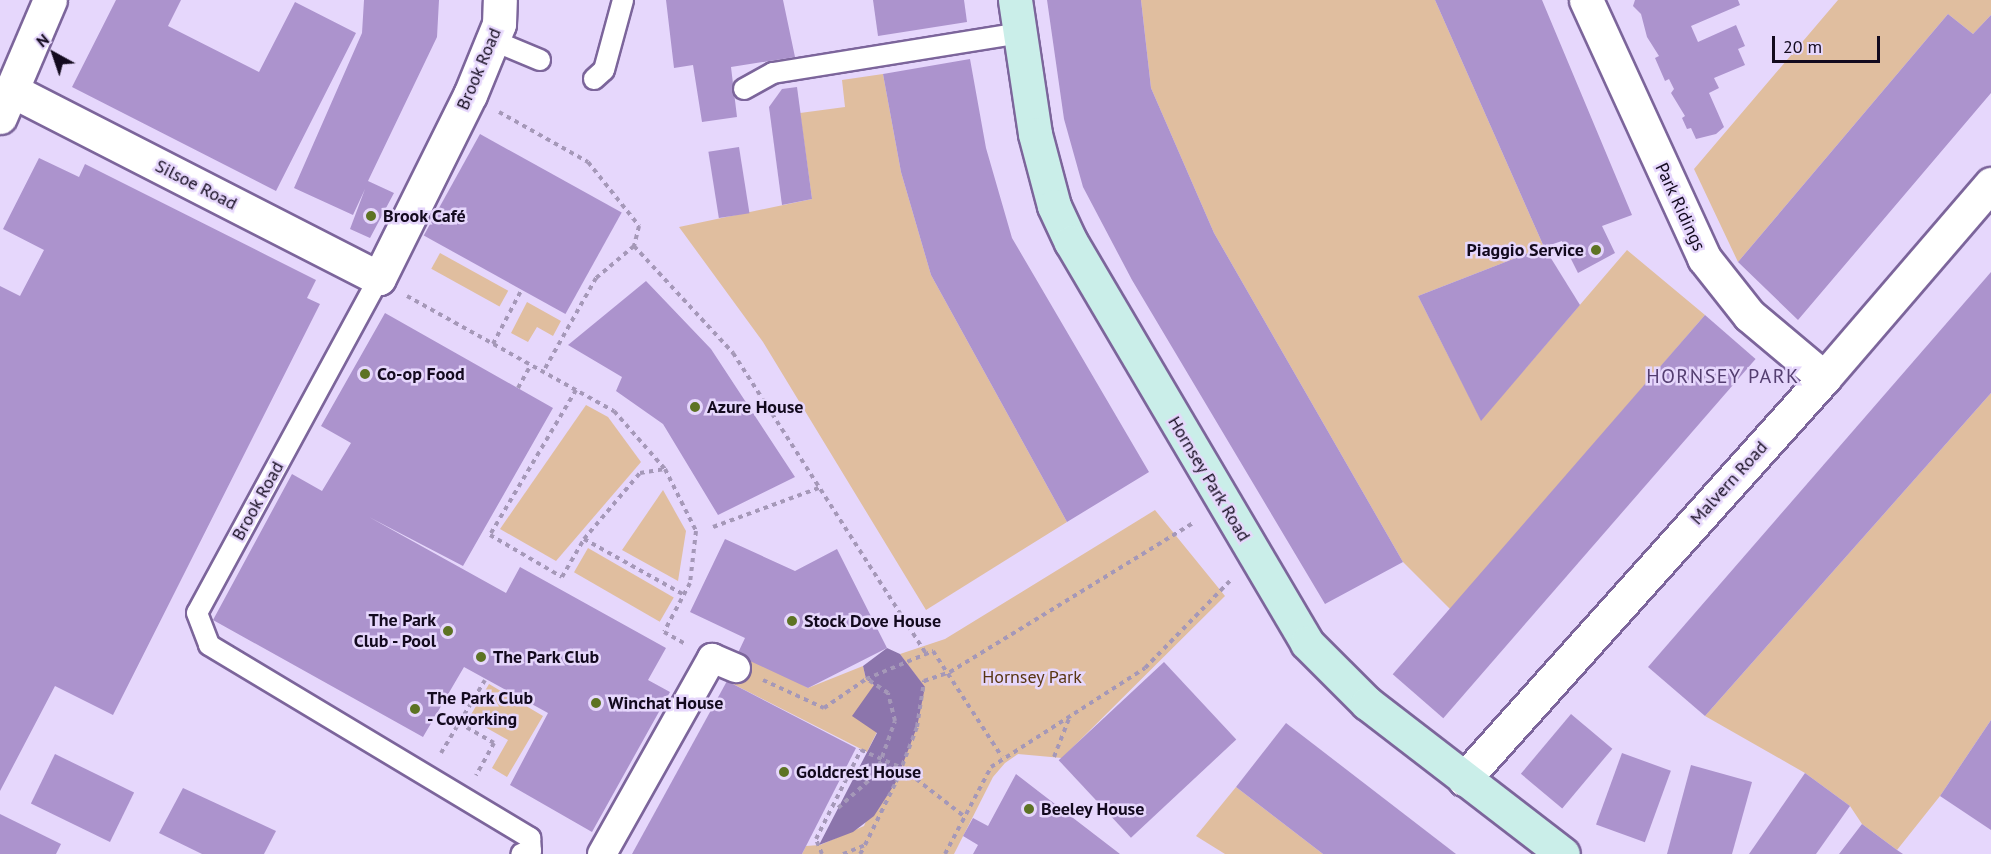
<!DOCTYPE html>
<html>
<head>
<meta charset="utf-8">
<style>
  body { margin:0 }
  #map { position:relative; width:1991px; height:854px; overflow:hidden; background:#e6d7fc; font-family:"PT Sans",sans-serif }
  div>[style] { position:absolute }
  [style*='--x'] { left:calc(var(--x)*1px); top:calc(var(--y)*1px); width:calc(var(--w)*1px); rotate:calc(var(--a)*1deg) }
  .green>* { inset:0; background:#e0be9f; transform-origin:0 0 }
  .water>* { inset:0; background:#8c75ac }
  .building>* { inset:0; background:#ac93cd; transform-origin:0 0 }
  .path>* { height:4px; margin-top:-2px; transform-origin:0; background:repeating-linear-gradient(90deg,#a598b8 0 4.5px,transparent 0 9px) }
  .roads { filter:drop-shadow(2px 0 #7c659b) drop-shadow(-2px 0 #7c659b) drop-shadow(0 2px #7c659b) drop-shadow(0 -2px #7c659b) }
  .service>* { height:20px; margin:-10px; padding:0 10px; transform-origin:10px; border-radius:10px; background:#fff }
  .pedestrian>* { height:28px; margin:-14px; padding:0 14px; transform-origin:14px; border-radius:14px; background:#fff }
  .minor>* { height:33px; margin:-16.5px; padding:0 16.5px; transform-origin:16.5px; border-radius:16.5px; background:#fff }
  .secondary>* { height:33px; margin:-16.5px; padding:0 16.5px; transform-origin:16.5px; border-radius:16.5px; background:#caeee9 }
  .dots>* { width:16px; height:16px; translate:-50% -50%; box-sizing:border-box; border:3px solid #e6d7fc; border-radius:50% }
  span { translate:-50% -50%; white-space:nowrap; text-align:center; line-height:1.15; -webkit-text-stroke:5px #e6d7fc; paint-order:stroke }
  .street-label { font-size:18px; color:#130a1e }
  .poi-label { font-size:18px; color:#130a1e; font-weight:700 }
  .left { translate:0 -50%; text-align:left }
  .right { translate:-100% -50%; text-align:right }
  .park-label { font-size:18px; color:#583511 }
  .neighbourhood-label { font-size:20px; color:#543e70; letter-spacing:1.5px }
  .north { position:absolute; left:24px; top:24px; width:60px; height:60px; -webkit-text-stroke:4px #e6d7fc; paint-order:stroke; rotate:320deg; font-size:16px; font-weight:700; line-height:24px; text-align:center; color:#130a1e }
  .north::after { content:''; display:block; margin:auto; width:21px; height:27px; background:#130a1e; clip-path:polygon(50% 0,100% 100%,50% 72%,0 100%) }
  .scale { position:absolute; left:1772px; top:36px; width:108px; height:27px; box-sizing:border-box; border:3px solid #130a1e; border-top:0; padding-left:8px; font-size:18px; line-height:21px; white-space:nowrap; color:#130a1e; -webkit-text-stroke:4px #e6d7fc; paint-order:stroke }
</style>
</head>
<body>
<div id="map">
  <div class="green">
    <i style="clip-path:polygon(1141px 0,1435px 0,1544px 247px,1418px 296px,1481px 420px,1627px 250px,1705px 315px,1451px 610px,1403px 562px,1214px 233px,1151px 88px)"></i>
    <i style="clip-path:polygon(1838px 0,1991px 0,1991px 15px,1973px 34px,1948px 14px,1738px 262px,1694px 169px)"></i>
    <i style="clip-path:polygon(883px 74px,901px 172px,931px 275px,1067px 522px,926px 610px,763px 342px,679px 227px,812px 199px,800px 113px,845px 107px,842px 80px)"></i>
    <i style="left:440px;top:253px;width:78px;height:18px;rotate:29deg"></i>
    <i style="clip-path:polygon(527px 302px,561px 321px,553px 336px,537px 327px,528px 342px,511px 333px)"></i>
    <i style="clip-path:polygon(1991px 393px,1991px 720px,1940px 796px,1897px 850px,1862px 824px,1850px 806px,1805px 773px,1705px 716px)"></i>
    <i style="clip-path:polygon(586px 405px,608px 417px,641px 462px,556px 561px,500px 529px)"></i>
    <i style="clip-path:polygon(663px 490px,686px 531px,678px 581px,622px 550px)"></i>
    <i style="clip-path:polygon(1155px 510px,1225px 596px,1062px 758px,1018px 754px,1005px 763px,993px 777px,954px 854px,802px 854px,806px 846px,820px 845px,864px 826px,923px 685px,900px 654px,945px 639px)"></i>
    <i style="left:588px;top:548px;width:99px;height:28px;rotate:30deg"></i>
    <i style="clip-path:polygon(743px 653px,808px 688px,863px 666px,866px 679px,874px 685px,877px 732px,867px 752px,727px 681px)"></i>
    <i style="clip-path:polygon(489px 684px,543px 716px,507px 777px,492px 768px,508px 740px,469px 718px)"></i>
    <i style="clip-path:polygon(1236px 787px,1323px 854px,1225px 854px,1196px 836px)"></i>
  </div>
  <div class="water">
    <i style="clip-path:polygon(887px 648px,900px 654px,925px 687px,917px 727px,896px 782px,874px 816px,853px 832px,819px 845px,877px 733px,852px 716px,874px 685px,866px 679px,863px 666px)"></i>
  </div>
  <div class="building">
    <i style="clip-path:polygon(116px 0,181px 0,168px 26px,259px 72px,295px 2px,356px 33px,276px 191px,72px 87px)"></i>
    <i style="clip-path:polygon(364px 0,439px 0,437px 37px,368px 181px,394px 193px,370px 238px,350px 229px,365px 189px,353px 215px,294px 188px,362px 33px)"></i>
    <i style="clip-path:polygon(666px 0,783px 0,795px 57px,731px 67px,737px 117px,702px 122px,693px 65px,674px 68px)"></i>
    <i style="clip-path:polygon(873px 0,964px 0,967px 22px,878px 36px)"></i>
    <i style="clip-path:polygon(1047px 0,1141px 0,1151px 88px,1214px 233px,1403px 562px,1325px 604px,1132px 280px,1083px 187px,1064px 119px)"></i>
    <i style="clip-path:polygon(1435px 0,1542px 0,1632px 215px,1602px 226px,1615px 253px,1578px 273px,1562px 241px,1544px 247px)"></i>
    <i style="clip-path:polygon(1635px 0,1738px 0,1740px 5px,1691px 26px,1698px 42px,1736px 25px,1745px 46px,1738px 49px,1745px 65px,1714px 78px,1719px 88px,1709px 93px,1724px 127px,1716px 134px,1696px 139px,1691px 128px,1687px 129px,1682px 118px,1685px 116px,1671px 93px,1674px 89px,1669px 79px,1665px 81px,1655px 58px,1659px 56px,1647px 37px,1641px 14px,1633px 6px)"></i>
    <i style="clip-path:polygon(1948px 14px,1973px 34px,1991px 15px,1991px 93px,1798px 320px,1738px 262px)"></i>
    <i style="clip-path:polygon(970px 59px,986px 148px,1012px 238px,1149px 472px,1067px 522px,931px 275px,901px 172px,883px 74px)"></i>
    <i style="clip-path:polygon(797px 87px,812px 199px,782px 205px,769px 107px,782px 89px)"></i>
    <i style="left:480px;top:134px;width:162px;height:116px;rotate:29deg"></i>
    <i style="left:739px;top:147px;width:67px;height:31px;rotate:81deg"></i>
    <i style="clip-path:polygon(39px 158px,79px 177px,85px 164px,316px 280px,307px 298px,320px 304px,113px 715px,55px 686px,0 791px,0 286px,20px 296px,44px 250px,3px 229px)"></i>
    <i style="clip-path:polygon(1544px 247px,1580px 305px,1481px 421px,1418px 296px)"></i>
    <i style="clip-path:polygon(1991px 272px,1991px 393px,1705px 716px,1648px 667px)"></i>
    <i style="clip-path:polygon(646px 281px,711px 349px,795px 477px,718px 515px,663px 424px,616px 391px,622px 377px,568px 345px)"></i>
    <i style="clip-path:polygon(385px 313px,553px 408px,463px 566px,369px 517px,506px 593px,520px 567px,666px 648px,648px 680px,670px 692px,592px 832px,510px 785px,548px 713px,464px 667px,423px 737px,213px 620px,292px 474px,322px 491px,351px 443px,321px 426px)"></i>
    <i style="left:1705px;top:315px;width:67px;height:476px;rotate:41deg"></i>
    <i style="clip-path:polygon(725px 539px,795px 571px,837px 549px,887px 648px,808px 688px,737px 655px,745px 638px,690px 612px)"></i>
    <i style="left:1164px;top:662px;width:106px;height:144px;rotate:47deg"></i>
    <i style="clip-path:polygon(727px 681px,856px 748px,802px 854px,632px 854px)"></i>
    <i style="left:1571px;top:714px;width:54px;height:78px;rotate:40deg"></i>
    <i style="clip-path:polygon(1991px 720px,1991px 830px,1940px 796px)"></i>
    <i style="clip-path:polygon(1286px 723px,1456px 854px,1323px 854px,1236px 787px)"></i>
    <i style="left:1622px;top:753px;width:52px;height:76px;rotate:20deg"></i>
    <i style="left:55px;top:754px;width:88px;height:55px;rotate:26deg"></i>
    <i style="clip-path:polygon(1691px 765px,1752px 782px,1732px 854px,1667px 854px)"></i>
    <i style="clip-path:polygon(1805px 773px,1850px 806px,1816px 854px,1749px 854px)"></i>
    <i style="clip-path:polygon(1016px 774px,1038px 791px,1120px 854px,973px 854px,978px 845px,963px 836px,973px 818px,988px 826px)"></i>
    <i style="clip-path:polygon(183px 788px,276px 831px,264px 854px,202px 854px,159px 833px)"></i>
    <i style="clip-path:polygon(0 814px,61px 844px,56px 854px,0 854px)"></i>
    <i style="clip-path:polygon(1862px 824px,1897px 850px,1903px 854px,1839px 854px)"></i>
  </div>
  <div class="path">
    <i style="--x:499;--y:112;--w:102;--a:29.3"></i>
    <i style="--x:588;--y:162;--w:82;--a:51.4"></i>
    <i style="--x:639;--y:226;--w:21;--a:104"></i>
    <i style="--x:634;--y:246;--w:50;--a:139.9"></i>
    <i style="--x:596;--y:278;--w:108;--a:119.4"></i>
    <i style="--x:634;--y:246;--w:146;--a:47.2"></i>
    <i style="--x:733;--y:353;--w:358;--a:57.3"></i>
    <i style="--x:407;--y:296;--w:237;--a:29.1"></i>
    <i style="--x:614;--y:411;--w:77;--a:48.7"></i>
    <i style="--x:665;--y:469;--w:69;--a:63.4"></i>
    <i style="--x:696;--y:531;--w:52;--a:96.6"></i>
    <i style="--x:690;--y:583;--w:55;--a:118"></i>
    <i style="--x:664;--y:632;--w:23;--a:29"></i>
    <i style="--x:493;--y:344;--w:62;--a:-62.2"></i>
    <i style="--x:518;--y:388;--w:26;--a:-61"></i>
    <i style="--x:576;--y:390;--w:169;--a:120.7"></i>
    <i style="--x:490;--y:535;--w:83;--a:30.3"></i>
    <i style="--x:562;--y:577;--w:44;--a:-59.9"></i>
    <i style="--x:584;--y:539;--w:115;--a:29.2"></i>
    <i style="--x:713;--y:527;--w:113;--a:-20.2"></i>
    <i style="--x:584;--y:539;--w:87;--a:-49.7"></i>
    <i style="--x:640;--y:473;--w:25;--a:-9"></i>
    <i style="--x:763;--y:680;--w:67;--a:24.7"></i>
    <i style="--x:824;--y:708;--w:51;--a:-34.6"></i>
    <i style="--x:866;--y:679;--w:73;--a:-22.7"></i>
    <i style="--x:933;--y:651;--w:126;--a:56.9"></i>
    <i style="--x:459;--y:723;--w:40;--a:29.7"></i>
    <i style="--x:494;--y:743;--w:37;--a:119"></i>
    <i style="--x:441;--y:753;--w:85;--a:-58.9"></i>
    <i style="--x:1054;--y:757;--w:44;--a:-68.7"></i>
    <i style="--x:838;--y:808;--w:51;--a:-41.8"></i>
    <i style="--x:876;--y:774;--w:56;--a:-70.3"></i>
    <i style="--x:895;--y:721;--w:29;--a:-104"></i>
    <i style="--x:888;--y:693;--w:25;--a:-146"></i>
    <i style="--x:822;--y:854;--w:16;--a:-112"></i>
    <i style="--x:816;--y:839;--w:100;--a:-63.2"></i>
    <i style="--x:861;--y:750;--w:45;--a:23.7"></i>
    <i style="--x:902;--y:768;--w:80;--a:37.9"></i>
    <i style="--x:843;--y:854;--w:24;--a:-22"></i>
    <i style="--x:865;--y:845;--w:70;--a:-63.8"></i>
    <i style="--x:896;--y:782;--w:59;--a:-69.1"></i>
    <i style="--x:917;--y:727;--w:47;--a:-81.3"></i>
    <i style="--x:924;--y:681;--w:28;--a:-19"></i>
    <i style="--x:950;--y:672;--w:287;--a:-31.5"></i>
    <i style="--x:860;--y:854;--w:9;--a:-58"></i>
    <i style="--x:945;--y:854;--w:98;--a:-62.1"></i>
    <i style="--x:991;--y:767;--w:183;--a:-32.7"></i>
    <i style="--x:1145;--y:668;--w:123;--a:-45.7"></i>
  </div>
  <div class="roads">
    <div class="service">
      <i style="--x:492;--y:40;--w:52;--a:22.6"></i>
      <i style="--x:594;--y:79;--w:13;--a:-42"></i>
      <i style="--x:604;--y:70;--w:73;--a:-74.8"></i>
      <i style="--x:744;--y:89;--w:33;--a:-29"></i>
      <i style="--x:773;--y:73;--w:250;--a:-9.2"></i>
      <i style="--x:379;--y:278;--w:381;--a:118.5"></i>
      <i style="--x:197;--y:613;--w:34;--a:69"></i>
      <i style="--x:209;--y:645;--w:375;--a:31"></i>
      <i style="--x:530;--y:838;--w:13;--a:86"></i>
      <i style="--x:531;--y:851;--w:10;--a:163"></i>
    </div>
    <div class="pedestrian">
      <i style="--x:602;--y:854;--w:225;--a:-60.7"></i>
      <i style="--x:712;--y:658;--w:26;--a:23"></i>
    </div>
    <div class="minor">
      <i style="--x:1586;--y:0;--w:284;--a:65.4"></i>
      <i style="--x:1704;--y:258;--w:73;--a:51.7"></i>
      <i style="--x:1749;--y:315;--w:98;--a:40"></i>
      <i style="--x:13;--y:91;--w:411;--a:27.1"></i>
      <i style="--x:379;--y:278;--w:204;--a:-63.6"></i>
      <i style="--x:470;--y:95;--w:77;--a:-67.8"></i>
      <i style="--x:499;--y:24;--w:24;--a:-88"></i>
      <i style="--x:0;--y:117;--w:127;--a:-66.9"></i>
      <i style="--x:1464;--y:779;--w:539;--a:-48.08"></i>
      <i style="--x:1824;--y:378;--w:256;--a:-49.3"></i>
    </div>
    <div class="secondary">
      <i style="--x:1015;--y:0;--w:135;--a:81.5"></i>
      <i style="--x:1035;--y:134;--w:74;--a:75.2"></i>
      <i style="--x:1054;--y:206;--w:40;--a:65"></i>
      <i style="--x:1071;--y:242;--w:465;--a:59.5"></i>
      <i style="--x:1307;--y:643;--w:85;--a:45"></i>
      <i style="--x:1367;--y:703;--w:247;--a:37.6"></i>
    </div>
  </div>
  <div class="dots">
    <i style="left:371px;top:216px;background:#5d7324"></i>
    <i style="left:1596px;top:250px;background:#5d7324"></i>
    <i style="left:365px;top:374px;background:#5d7324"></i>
    <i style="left:695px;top:407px;background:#5d7324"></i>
    <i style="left:792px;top:621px;background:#5d7324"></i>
    <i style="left:448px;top:631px;background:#5d7324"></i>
    <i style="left:481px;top:657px;background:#5d7324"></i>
    <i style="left:596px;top:703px;background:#5d7324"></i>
    <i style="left:415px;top:709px;background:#5d7324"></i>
    <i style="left:784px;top:772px;background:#5d7324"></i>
    <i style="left:1029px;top:809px;background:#5d7324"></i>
  </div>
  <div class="street-label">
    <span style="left:479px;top:69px;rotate:-67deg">Brook Road</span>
    <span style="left:196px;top:185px;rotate:27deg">Silsoe Road</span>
    <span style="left:1680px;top:207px;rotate:65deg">Park Ridings</span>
    <span style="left:1209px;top:479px;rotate:59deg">Hornsey Park Road</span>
    <span style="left:1729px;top:483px;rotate:-48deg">Malvern Road</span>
    <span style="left:258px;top:501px;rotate:-61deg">Brook Road</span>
  </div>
  <div class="poi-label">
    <span class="left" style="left:383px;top:216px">Brook Café</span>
    <span class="right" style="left:1584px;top:250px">Piaggio Service</span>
    <span class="left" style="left:377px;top:374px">Co-op Food</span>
    <span class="left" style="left:707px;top:407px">Azure House</span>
    <span class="right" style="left:436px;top:631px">The Park<br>Club - Pool</span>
    <span class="left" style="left:804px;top:621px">Stock Dove House</span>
    <span class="left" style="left:493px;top:657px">The Park Club</span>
    <span class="left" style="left:427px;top:709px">The Park Club<br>- Coworking</span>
    <span class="left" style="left:608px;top:703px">Winchat House</span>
    <span class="left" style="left:796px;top:772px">Goldcrest House</span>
    <span class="left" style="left:1041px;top:809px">Beeley House</span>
  </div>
  <div class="park-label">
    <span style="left:1032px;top:677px">Hornsey Park</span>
  </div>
  <div class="neighbourhood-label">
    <span style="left:1723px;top:376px">HORNSEY PARK</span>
  </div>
  <div class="north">N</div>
  <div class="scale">20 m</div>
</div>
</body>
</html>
